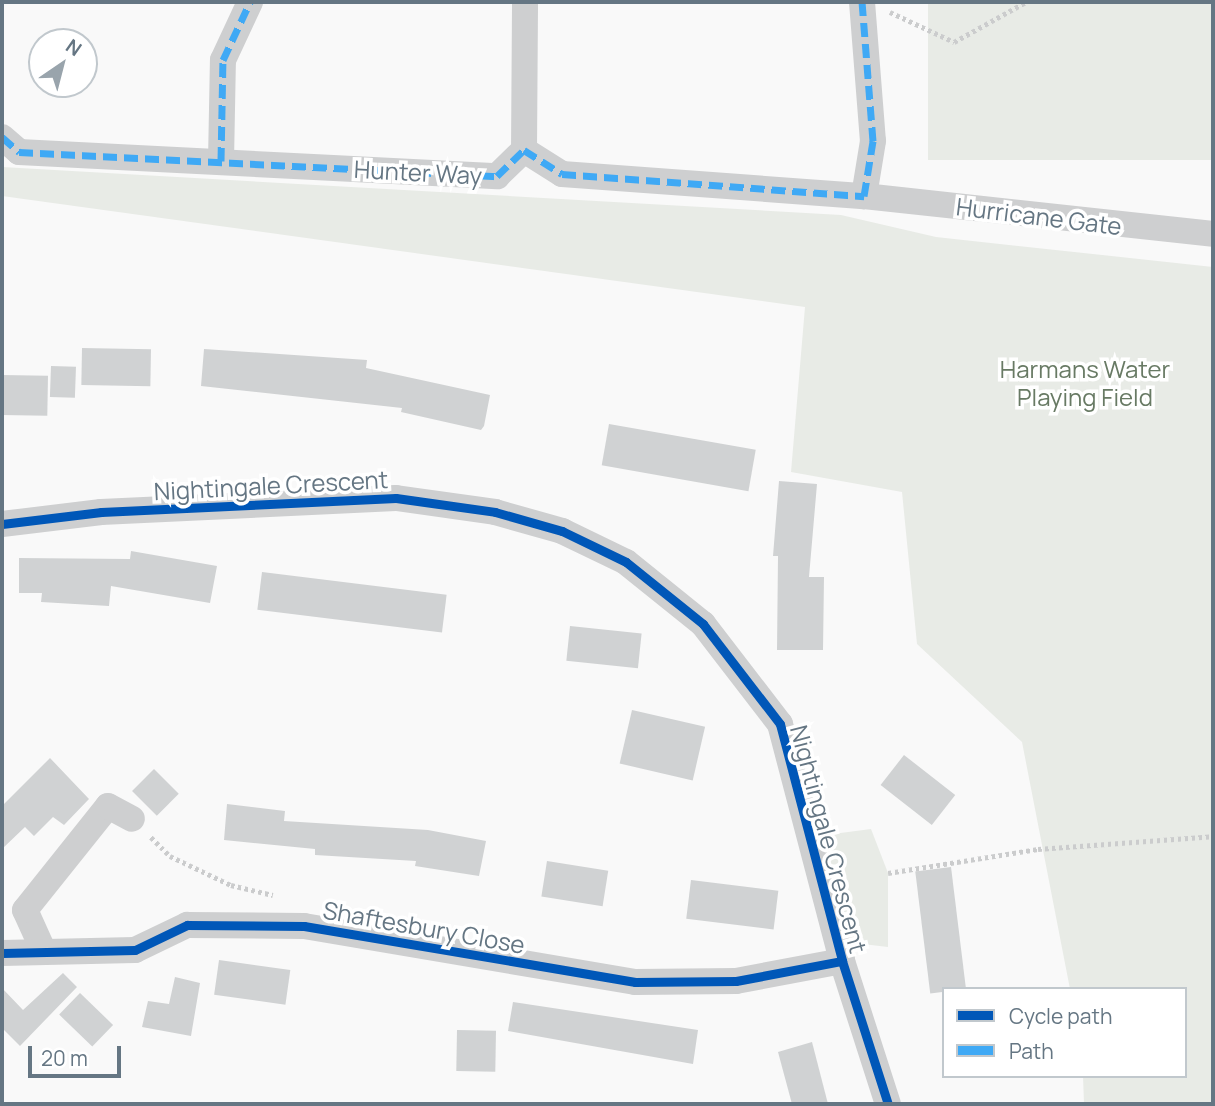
<!DOCTYPE html>
<html>
<head>
<meta charset="utf-8">
<style>
  body { margin:0 }
  #map { position:relative; width:1215px; height:1106px; overflow:hidden; background:#f9f9f9; font-family:Manrope,sans-serif }
  div>[style] { position:absolute }
  [style*='--x'] { left:calc(var(--x)*1px); top:calc(var(--y)*1px); width:calc(var(--w)*1px); rotate:calc(var(--a)*1deg) }
  .green>* { inset:0; background:#e8ebe6; transform-origin:0 0 }
  .building>* { inset:0; background:#d0d2d3; transform-origin:0 0 }
  .path>* { height:4.5px; margin-top:-2.25px; transform-origin:0; background:repeating-linear-gradient(90deg,#cbcccd 0 3.5px,transparent 0 7px) }
  .street>* { height:26px; margin:-13px; padding:0 13px; transform-origin:13px; border-radius:13px; background:#cecfd0 }
  .quiet>* { height:7px; margin-top:-3.5px; transform-origin:0; background:repeating-linear-gradient(90deg,#3fa9f5 0 14px,transparent 0 21px) }
  .cycleway>* { height:9px; margin:-4.5px; padding:0 4.5px; transform-origin:4.5px; border-radius:4.5px; background:#0057b8 }
  span { translate:-50% -50%; white-space:nowrap; text-align:center; line-height:1.15; -webkit-text-stroke:7px #fff; paint-order:stroke }
  .street-label { font-size:24px; color:#657683 }
  .park-label { font-size:24px; color:#687a64 }
  .frame { position:absolute; inset:0; border:4px solid #657683; pointer-events:none }
  .legend { position:absolute; left:942px; top:987px; width:245px; height:91px; box-sizing:border-box; background:#fff; border:2px solid #c1c8cd; margin:0; padding:9px 12px; list-style:none; font-size:21px; color:#657683 }
  .legend li { display:flex; align-items:center; gap:14px; height:35px }
  .legend b { width:35px; border:2px solid #c1c8cd }
  .north { position:absolute; left:28px; top:28px; width:70px; height:70px; box-sizing:border-box; background:#fff; border:2px solid #c1c8cd; border-radius:50%; rotate:35deg; font-size:19px; font-weight:700; line-height:28px; text-align:center; color:#657683 }
  .north::after { content:''; display:block; margin:auto; width:24px; height:32px; background:#99a4ac; clip-path:polygon(50% 0,100% 100%,50% 72%,0 100%) }
  .scale { position:absolute; left:28px; top:1046px; width:93px; height:32px; box-sizing:border-box; border:4px solid #657683; border-top:0; padding-left:9px; font-size:21px; line-height:24px; white-space:nowrap; color:#657683; -webkit-text-stroke:5px #fff; paint-order:stroke }
</style>
</head>
<body>
<div id="map">
  <div class="green">
    <i style="left:928px;top:2px;width:285px;height:158px"></i>
    <i style="clip-path:polygon(2px 167px,841px 215px,936px 237px,1213px 267px,1213px 1104px,1084px 1104px,1083px 1076px,1185px 1076px,1185px 989px,1070px 989px,1022px 742px,917px 644px,902px 492px,791px 472px,805px 307px,2px 196px)"></i>
    <i style="clip-path:polygon(871px 829px,888px 873px,888px 947px,837px 941px,810px 837px)"></i>
  </div>
  <div class="building">
    <i style="left:82px;top:348px;width:69px;height:37px;rotate:1deg"></i>
    <i style="clip-path:polygon(204px 349px,367px 360px,366px 368px,490px 395px,484px 426px,481px 430px,401px 412px,402px 408px,201px 386px)"></i>
    <i style="left:51px;top:366px;width:25px;height:31px;rotate:2deg"></i>
    <i style="left:2px;top:375px;width:46px;height:40px;rotate:1deg"></i>
    <i style="left:609px;top:424px;width:149px;height:42px;rotate:10deg"></i>
    <i style="clip-path:polygon(779px 481px,817px 484px,809px 577px,824px 577px,823px 650px,777px 650px,778px 556px,773px 556px)"></i>
    <i style="clip-path:polygon(131px 551px,217px 566px,210px 603px,111px 586px,109px 606px,41px 602px,42px 593px,19px 593px,19px 558px,130px 559px)"></i>
    <i style="left:262px;top:572px;width:186px;height:38px;rotate:7deg"></i>
    <i style="left:570px;top:626px;width:72px;height:35px;rotate:6deg"></i>
    <i style="left:632px;top:710px;width:75px;height:55px;rotate:13deg"></i>
    <i style="left:904px;top:755px;width:65px;height:38px;rotate:38deg"></i>
    <i style="clip-path:polygon(50px 758px,89px 799px,64px 825px,53px 817px,34px 836px,25px 827px,2px 849px,2px 806px)"></i>
    <i style="left:154px;top:769px;width:35px;height:31px;rotate:45deg"></i>
    <i style="clip-path:polygon(227px 804px,285px 811px,284px 821px,428px 830px,486px 841px,479px 876px,415px 866px,416px 861px,315px 855px,315px 849px,224px 840px)"></i>
    <i style="left:547px;top:861px;width:62px;height:36px;rotate:9deg"></i>
    <i style="left:951px;top:867px;width:123px;height:36px;rotate:83deg"></i>
    <i style="left:691px;top:880px;width:88px;height:39px;rotate:7deg"></i>
    <i style="left:219px;top:960px;width:72px;height:35px;rotate:8deg"></i>
    <i style="clip-path:polygon(63px 973px,77px 987px,20px 1046px,2px 1028px,2px 988px,23px 1010px)"></i>
    <i style="clip-path:polygon(175px 977px,200px 983px,191px 1036px,142px 1027px,148px 1001px,169px 1004px)"></i>
    <i style="left:80px;top:993px;width:46px;height:30px;rotate:44deg"></i>
    <i style="clip-path:polygon(513px 1002px,698px 1030px,693px 1064px,508px 1031px)"></i>
    <i style="left:457px;top:1030px;width:39px;height:41px;rotate:1deg"></i>
    <i style="clip-path:polygon(812px 1042px,828px 1104px,792px 1104px,778px 1052px)"></i>
  </div>
  <div class="path">
    <i style="--x:890;--y:12;--w:71;--a:25.1"></i>
    <i style="--x:954;--y:42;--w:82;--a:-29.1"></i>
    <i style="--x:151;--y:837;--w:27;--a:45"></i>
    <i style="--x:170;--y:856;--w:68;--a:25.4"></i>
    <i style="--x:231;--y:885;--w:43;--a:13.4"></i>
    <i style="--x:888;--y:873;--w:152;--a:-9.1"></i>
    <i style="--x:1038;--y:849;--w:175;--a:-4.2"></i>
  </div>
  <div class="street">
    <i style="--x:862;--y:2;--w:139;--a:85.5"></i>
    <i style="--x:873;--y:141;--w:56;--a:99.3"></i>
    <i style="--x:2;--y:137;--w:23;--a:41"></i>
    <i style="--x:19;--y:152;--w:479;--a:2.9"></i>
    <i style="--x:497;--y:176;--w:37;--a:-44"></i>
    <i style="--x:524;--y:150;--w:45;--a:32.3"></i>
    <i style="--x:562;--y:174;--w:303;--a:4.2"></i>
    <i style="--x:864;--y:196;--w:351;--a:6.2"></i>
    <i style="--x:524;--y:150;--w:148;--a:-89.6"></i>
    <i style="--x:221;--y:161;--w:101;--a:-88.9"></i>
    <i style="--x:223;--y:60;--w:64;--a:-65"></i>
    <i style="--x:2;--y:524;--w:100;--a:-6.9"></i>
    <i style="--x:101;--y:512;--w:295;--a:-2.7"></i>
    <i style="--x:396;--y:498;--w:100;--a:8"></i>
    <i style="--x:495;--y:512;--w:70;--a:15.8"></i>
    <i style="--x:562;--y:531;--w:71;--a:25.8"></i>
    <i style="--x:626;--y:562;--w:99;--a:38.8"></i>
    <i style="--x:703;--y:624;--w:126;--a:52.4"></i>
    <i style="--x:780;--y:724;--w:245;--a:75.3"></i>
    <i style="--x:842;--y:961;--w:150;--a:72.2"></i>
    <i style="--x:44;--y:952;--w:46;--a:-114.3"></i>
    <i style="--x:25;--y:910;--w:133;--a:-51.4"></i>
    <i style="--x:108;--y:806;--w:27;--a:28"></i>
    <i style="--x:2;--y:953;--w:133;--a:-1.3"></i>
    <i style="--x:135;--y:950;--w:58;--a:-25.7"></i>
    <i style="--x:187;--y:925;--w:117;--a:0.5"></i>
    <i style="--x:304;--y:926;--w:336;--a:9.6"></i>
    <i style="--x:635;--y:982;--w:101;--a:-0.6"></i>
    <i style="--x:736;--y:981;--w:108;--a:-10.7"></i>
  </div>
  <div class="quiet">
    <i style="--x:2;--y:137;--w:23;--a:41"></i>
    <i style="--x:19;--y:152;--w:479;--a:2.9"></i>
    <i style="--x:497;--y:176;--w:37;--a:-44"></i>
    <i style="--x:524;--y:150;--w:45;--a:32.3"></i>
    <i style="--x:562;--y:174;--w:303;--a:4.2"></i>
    <i style="--x:864;--y:196;--w:56;--a:-80.7"></i>
    <i style="--x:873;--y:141;--w:139;--a:-94.5"></i>
    <i style="--x:221;--y:161;--w:101;--a:-88.9"></i>
    <i style="--x:223;--y:60;--w:64;--a:-65"></i>
  </div>
  <div class="cycleway">
    <i style="--x:2;--y:524;--w:100;--a:-6.9"></i>
    <i style="--x:101;--y:512;--w:295;--a:-2.7"></i>
    <i style="--x:396;--y:498;--w:100;--a:8"></i>
    <i style="--x:495;--y:512;--w:70;--a:15.8"></i>
    <i style="--x:562;--y:531;--w:71;--a:25.8"></i>
    <i style="--x:626;--y:562;--w:99;--a:38.8"></i>
    <i style="--x:703;--y:624;--w:126;--a:52.4"></i>
    <i style="--x:780;--y:724;--w:245;--a:75.3"></i>
    <i style="--x:842;--y:961;--w:150;--a:72.2"></i>
    <i style="--x:2;--y:953;--w:133;--a:-1.3"></i>
    <i style="--x:135;--y:950;--w:58;--a:-25.7"></i>
    <i style="--x:187;--y:925;--w:117;--a:0.5"></i>
    <i style="--x:304;--y:926;--w:336;--a:9.6"></i>
    <i style="--x:635;--y:982;--w:101;--a:-0.6"></i>
    <i style="--x:736;--y:981;--w:108;--a:-10.7"></i>
  </div>
  <div class="street-label">
    <span style="left:418px;top:172px;rotate:3deg">Hunter Way</span>
    <span style="left:1039px;top:216px;rotate:7deg">Hurricane Gate</span>
    <span style="left:271px;top:485px;rotate:-3deg">Nightingale Crescent</span>
    <span style="left:829px;top:839px;rotate:75deg">Nightingale Crescent</span>
    <span style="left:424px;top:927px;rotate:10deg">Shaftesbury Close</span>
  </div>
  <div class="park-label">
    <span style="left:1085px;top:383px">Harmans Water<br>Playing Field</span>
  </div>
  <div class="frame"></div>
  <ul class="legend">
  <li><b style="height:9px;background:#0057b8"></b>Cycle path</li>
  <li><b style="height:9px;background:#3fa9f5"></b>Path</li>
  </ul>
  <div class="north">N</div>
  <div class="scale">20 m</div>
</div>
</body>
</html>
